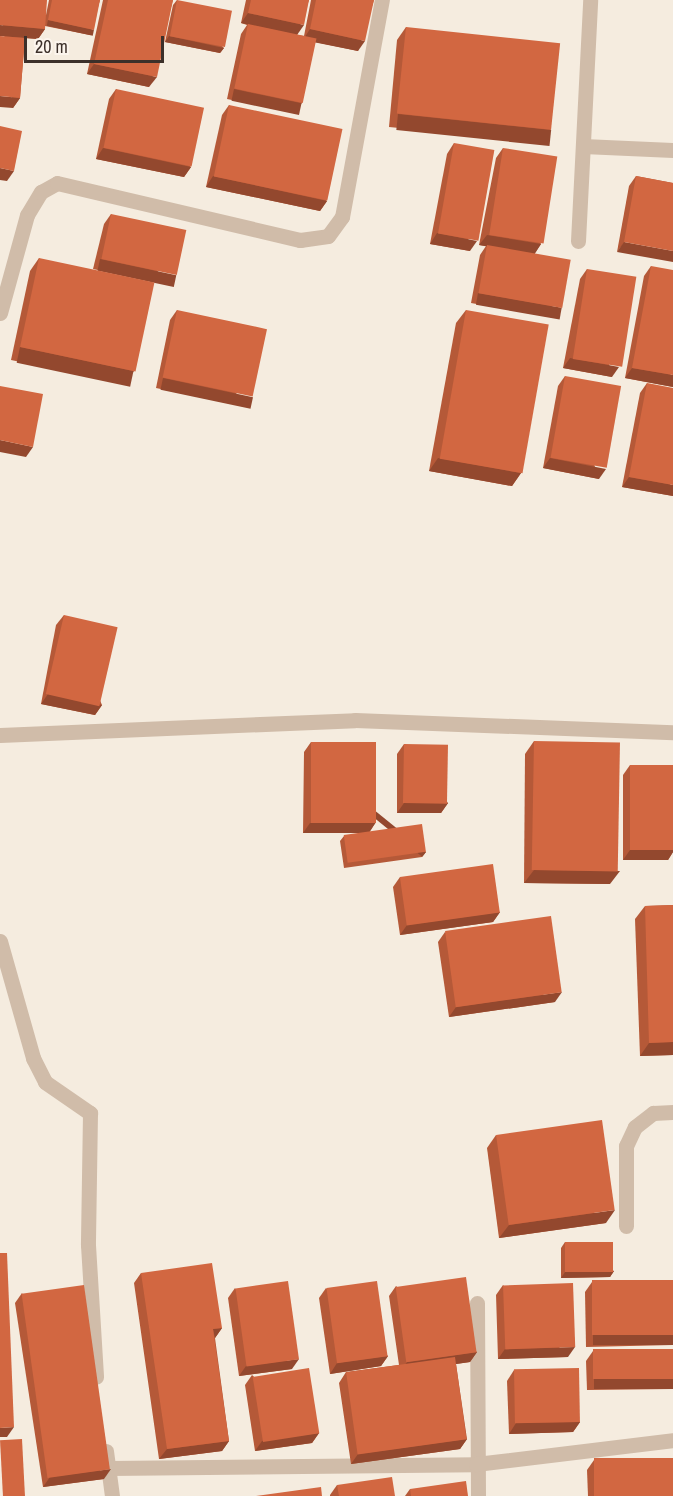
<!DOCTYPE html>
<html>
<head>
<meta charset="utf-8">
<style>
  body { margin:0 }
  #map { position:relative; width:673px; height:1496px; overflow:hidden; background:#f5ecdf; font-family:"Archivo Narrow",sans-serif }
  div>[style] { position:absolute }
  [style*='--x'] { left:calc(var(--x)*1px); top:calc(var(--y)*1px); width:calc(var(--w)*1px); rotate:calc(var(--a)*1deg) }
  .minor>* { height:15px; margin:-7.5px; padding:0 7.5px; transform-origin:7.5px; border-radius:7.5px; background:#d0bca9 }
  .wall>* { inset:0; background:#b55938 }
  .shaded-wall>* { inset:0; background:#93482e; transform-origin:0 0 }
  .building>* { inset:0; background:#d26741; transform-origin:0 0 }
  span { translate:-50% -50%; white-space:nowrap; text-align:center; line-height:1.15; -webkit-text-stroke:5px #fcf5ed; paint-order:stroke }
  .scale { position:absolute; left:24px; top:36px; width:140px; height:27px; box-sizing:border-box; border:3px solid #3c302a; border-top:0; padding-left:8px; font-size:18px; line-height:21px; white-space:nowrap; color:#3c302a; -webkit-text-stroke:4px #fcf5ed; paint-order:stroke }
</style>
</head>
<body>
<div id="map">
  <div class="minor">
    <i style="--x:583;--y:146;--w:90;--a:2.5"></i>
    <i style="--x:578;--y:241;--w:241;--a:-87.1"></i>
    <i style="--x:0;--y:313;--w:102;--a:-74.6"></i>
    <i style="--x:27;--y:215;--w:27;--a:-59"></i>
    <i style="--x:41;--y:192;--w:18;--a:-29"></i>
    <i style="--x:57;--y:183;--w:250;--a:13.2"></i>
    <i style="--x:300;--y:240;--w:28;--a:-8"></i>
    <i style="--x:328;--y:236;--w:24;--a:-54"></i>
    <i style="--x:342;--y:217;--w:221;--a:-79.6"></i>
    <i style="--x:0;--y:735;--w:355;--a:-2.4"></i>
    <i style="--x:355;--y:720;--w:318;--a:2.2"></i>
    <i style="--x:0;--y:941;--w:122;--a:74.2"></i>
    <i style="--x:33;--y:1058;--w:27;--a:63"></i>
    <i style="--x:45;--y:1082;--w:55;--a:34.6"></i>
    <i style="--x:90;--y:1113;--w:132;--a:90.9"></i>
    <i style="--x:88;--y:1245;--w:132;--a:86.5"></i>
    <i style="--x:626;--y:1226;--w:80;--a:-90"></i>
    <i style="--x:626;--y:1146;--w:21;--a:-65"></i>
    <i style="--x:635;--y:1127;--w:23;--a:-38"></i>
    <i style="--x:653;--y:1113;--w:20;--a:-3"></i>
    <i style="--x:477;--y:1303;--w:193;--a:89.7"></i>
    <i style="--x:106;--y:1451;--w:45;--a:82.4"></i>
    <i style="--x:109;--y:1468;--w:367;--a:-0.6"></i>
    <i style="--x:476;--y:1464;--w:198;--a:-6.9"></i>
  </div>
  <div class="wall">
    <i style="clip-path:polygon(0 0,46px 15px,49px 0,100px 0,90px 35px,45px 26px,45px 29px,38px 39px,25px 38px,20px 98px,13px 108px)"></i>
    <i style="clip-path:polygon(103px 0,173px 0,149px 87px,87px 74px)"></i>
    <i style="clip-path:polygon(177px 0,224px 48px,220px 53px,165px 42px,173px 5px)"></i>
    <i style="clip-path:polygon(246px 0,309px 0,297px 35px,304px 36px,311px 0,374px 0,358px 51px,315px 42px,302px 103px,295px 113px,227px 99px,241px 34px,247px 25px,241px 23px)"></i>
    <i style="clip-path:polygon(406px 27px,551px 129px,542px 142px,389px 127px,397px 40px)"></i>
    <i style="clip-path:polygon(116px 89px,191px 167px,184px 177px,96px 159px,109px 99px)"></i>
    <i style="clip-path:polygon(229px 105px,327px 201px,320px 211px,206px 187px,222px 115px)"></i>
    <i style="clip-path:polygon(454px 143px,470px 251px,430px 244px,447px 154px)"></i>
    <i style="clip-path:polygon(503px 148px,541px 244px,534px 254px,555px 318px,471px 303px,480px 255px,486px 246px,479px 245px,496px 158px)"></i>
    <i style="clip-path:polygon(636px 176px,673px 183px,617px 252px,629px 186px)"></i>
    <i style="clip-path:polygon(111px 214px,169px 285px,93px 269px,104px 224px)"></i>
    <i style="clip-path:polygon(39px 258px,134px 371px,125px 384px,11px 360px,30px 271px)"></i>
    <i style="clip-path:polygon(651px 266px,673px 387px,625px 378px,644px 276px)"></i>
    <i style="clip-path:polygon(587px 269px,612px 377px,563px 368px,580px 279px)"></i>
    <i style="clip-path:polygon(177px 310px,246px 407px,156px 388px,170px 320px)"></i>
    <i style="clip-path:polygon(466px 310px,521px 473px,512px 486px,429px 471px,456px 323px)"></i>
    <i style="clip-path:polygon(565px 376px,599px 479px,543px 468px,558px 386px)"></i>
    <i style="clip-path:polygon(647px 383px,673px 496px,622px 487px,640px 393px)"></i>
    <i style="clip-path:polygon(64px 615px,102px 705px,95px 715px,41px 704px,56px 625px)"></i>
    <i style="clip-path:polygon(534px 741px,610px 884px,524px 883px,525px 754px)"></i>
    <i style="clip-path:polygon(311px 742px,376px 822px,369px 832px,426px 852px,422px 857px,344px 868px,340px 841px,344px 836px,366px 833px,303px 833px,304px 752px)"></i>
    <i style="clip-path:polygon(404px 744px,448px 803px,441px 813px,397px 813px,397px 754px)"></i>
    <i style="clip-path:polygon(630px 765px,673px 765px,673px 852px,668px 860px,623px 860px,623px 775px)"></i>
    <i style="clip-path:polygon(400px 877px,500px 912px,493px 922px,400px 935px,393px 887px)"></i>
    <i style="clip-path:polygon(673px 905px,673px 1055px,640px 1056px,635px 919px,645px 906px)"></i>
    <i style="clip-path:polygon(445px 932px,555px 1002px,449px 1017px,438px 942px)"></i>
    <i style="clip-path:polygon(496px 1135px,606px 1223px,499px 1238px,487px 1148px)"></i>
    <i style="clip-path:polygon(565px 1242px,614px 1271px,610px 1277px,561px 1278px,561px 1248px)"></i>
    <i style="clip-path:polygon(141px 1273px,222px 1328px,215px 1338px,229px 1441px,222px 1451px,159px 1459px,134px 1283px)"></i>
    <i style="clip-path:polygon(673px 1280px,673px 1345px,586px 1347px,585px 1292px,592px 1282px)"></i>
    <i style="clip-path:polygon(503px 1285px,568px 1357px,498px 1359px,496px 1295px)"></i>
    <i style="clip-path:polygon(396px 1286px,477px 1352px,470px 1362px,456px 1364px,467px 1439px,460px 1449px,351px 1464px,339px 1383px,346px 1372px,399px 1365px,389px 1296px)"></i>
    <i style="clip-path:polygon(235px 1288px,292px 1369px,239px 1376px,228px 1298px)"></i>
    <i style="clip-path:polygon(326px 1288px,388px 1356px,381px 1366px,330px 1374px,319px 1298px)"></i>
    <i style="clip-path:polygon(22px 1293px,104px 1479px,43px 1487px,15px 1303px)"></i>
    <i style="clip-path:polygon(673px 1349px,673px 1389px,587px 1390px,586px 1361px,593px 1351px)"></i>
    <i style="clip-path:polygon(514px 1370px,580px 1422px,573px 1432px,509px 1434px,507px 1381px)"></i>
    <i style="clip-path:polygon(252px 1375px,319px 1433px,312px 1443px,255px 1451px,245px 1385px)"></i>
    <i style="clip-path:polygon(594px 1460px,673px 1496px,588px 1496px,587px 1470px)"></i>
    <i style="clip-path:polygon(337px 1485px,395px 1496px,330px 1496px,330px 1495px)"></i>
    <i style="clip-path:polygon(410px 1489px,468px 1496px,405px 1496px)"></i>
  </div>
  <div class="shaded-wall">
    <i style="clip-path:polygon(248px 13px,304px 25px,297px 35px,241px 23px)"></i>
    <i style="left:48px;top:20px;width:47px;height:6px;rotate:12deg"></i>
    <i style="clip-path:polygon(0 25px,45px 29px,38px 39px,0 36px)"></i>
    <i style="clip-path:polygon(310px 29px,365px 41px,358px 51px,303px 40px)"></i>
    <i style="clip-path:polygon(169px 36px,224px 48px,220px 53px,165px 42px)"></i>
    <i style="clip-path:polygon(94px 64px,157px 77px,149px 87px,87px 74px)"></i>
    <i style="left:234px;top:89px;width:69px;height:12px;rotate:12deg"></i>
    <i style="clip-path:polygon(0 96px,20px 98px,13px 108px,0 107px)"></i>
    <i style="left:398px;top:114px;width:154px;height:16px;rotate:6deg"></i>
    <i style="clip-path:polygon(103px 148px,191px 167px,184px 177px,96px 159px)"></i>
    <i style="clip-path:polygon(0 168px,14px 171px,7px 181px,0 180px)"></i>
    <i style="clip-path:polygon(213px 176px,327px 201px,320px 211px,206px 187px)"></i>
    <i style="clip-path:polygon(437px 233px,477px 241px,470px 251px,430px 244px)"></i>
    <i style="clip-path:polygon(487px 235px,541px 244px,534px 255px,479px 245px)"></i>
    <i style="clip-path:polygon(624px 242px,673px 251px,673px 262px,617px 252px)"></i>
    <i style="left:100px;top:259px;width:78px;height:12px;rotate:12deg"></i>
    <i style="left:478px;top:293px;width:85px;height:12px;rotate:10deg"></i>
    <i style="left:20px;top:347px;width:116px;height:16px;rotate:12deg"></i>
    <i style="clip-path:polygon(570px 358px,619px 367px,612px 377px,563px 368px)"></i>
    <i style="clip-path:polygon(632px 368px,673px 375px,673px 387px,625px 378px)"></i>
    <i style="left:163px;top:378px;width:92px;height:12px;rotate:12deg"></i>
    <i style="clip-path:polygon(0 440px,33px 447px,26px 457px,0 452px)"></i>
    <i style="clip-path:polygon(438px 458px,521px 473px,512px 486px,429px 471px)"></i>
    <i style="clip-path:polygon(550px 458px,606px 469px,599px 479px,543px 468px)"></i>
    <i style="clip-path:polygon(629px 477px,673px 485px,673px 496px,622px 487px)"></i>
    <i style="clip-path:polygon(48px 694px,102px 705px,95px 715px,41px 704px)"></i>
    <i style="clip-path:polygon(404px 803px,448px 803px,441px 813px,397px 813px)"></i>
    <i style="clip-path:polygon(376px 822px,369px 833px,303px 833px,310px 823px)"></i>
    <i style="clip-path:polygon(630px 850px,673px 850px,673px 852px,668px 860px,623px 860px)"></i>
    <i style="left:426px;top:852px;width:6px;height:79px;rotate:129deg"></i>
    <i style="clip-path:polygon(534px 870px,620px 871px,610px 884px,524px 883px)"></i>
    <i style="clip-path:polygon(500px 912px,493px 922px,400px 935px,407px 925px)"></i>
    <i style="clip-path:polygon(562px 992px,555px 1002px,449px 1017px,456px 1007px)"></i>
    <i style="clip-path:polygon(673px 1042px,673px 1055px,640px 1056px,649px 1043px)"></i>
    <i style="clip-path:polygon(615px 1210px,606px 1223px,499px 1238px,509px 1225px)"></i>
    <i style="clip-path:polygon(614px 1271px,610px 1277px,561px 1278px,565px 1272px)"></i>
    <i style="clip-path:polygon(222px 1328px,215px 1338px,213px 1329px)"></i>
    <i style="left:673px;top:1335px;width:10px;height:80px;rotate:90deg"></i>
    <i style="clip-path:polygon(575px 1347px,568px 1357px,498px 1359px,505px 1349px)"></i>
    <i style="clip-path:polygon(477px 1352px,470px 1362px,400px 1372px,407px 1362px)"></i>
    <i style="clip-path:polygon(388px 1356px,381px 1366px,330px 1374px,337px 1363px)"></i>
    <i style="clip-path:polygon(299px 1359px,292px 1369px,239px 1376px,246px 1366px)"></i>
    <i style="left:673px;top:1379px;width:10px;height:79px;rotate:90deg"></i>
    <i style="clip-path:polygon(580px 1422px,573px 1432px,509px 1434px,516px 1423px)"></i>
    <i style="clip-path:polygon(14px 1427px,7px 1437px,0 1437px,0 1428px)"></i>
    <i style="clip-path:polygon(319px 1433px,312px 1443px,255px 1451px,262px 1441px)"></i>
    <i style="clip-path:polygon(467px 1439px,460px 1449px,351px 1464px,358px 1454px)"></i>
    <i style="clip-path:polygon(229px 1441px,222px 1451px,159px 1459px,167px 1449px)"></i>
    <i style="clip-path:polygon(111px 1469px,104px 1479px,43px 1487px,50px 1477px)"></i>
  </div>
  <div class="building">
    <i style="clip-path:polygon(0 0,47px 0,45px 29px,0 25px)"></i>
    <i style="clip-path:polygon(52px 0,100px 0,94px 30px,48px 20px)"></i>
    <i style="clip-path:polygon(108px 0,173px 0,157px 77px,94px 64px)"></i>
    <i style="left:177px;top:0;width:56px;height:37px;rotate:11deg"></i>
    <i style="clip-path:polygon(251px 0,309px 0,304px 25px,248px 13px)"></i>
    <i style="clip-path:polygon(316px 0,374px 0,365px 41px,310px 29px)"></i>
    <i style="left:248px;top:24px;width:70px;height:66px;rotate:12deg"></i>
    <i style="left:406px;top:27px;width:155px;height:87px;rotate:6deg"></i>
    <i style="clip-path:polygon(0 36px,25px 38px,20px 98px,0 96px)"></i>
    <i style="left:116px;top:89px;width:90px;height:60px;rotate:12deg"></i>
    <i style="left:229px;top:105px;width:116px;height:73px;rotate:12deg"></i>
    <i style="clip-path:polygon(0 126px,22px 131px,14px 171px,0 168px)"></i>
    <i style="left:454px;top:143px;width:41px;height:92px;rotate:10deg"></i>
    <i style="left:503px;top:148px;width:55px;height:88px;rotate:9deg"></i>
    <i style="clip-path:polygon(636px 176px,673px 183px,673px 251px,624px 242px)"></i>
    <i style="left:111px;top:214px;width:77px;height:46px;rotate:12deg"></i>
    <i style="left:487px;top:245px;width:85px;height:49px;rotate:10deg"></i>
    <i style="left:39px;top:258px;width:118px;height:91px;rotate:12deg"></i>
    <i style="clip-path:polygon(651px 266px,673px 270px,673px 375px,632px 368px)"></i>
    <i style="left:587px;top:269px;width:50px;height:91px;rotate:9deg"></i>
    <i style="left:177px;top:310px;width:92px;height:69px;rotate:12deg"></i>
    <i style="left:466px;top:310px;width:84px;height:151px;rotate:10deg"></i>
    <i style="left:565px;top:376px;width:57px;height:83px;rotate:10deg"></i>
    <i style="clip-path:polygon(647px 383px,673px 388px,673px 485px,629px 477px)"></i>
    <i style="clip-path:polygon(0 386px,43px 394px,33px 447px,0 440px)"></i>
    <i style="left:64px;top:615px;width:55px;height:81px;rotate:13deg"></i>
    <i style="left:534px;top:741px;width:86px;height:129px;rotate:1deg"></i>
    <i style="left:311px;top:742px;width:65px;height:81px"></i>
    <i style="left:404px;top:744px;width:44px;height:59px;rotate:1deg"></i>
    <i style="left:630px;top:765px;width:43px;height:85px"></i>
    <i style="left:422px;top:824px;width:28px;height:79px;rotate:82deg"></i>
    <i style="left:493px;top:864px;width:49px;height:94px;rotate:82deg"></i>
    <i style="clip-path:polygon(673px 905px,673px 1042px,649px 1043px,645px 906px)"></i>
    <i style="left:551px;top:916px;width:77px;height:107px;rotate:82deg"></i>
    <i style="left:602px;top:1120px;width:91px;height:107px;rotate:82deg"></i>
    <i style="left:565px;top:1242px;width:48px;height:30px"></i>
    <i style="clip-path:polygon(0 1253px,7px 1253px,14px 1427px,0 1428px)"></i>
    <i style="clip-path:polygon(212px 1263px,222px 1328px,213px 1329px,229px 1441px,167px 1449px,141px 1273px)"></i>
    <i style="left:466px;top:1277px;width:76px;height:71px;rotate:82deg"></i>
    <i style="left:673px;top:1280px;width:55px;height:81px;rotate:90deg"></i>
    <i style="left:288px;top:1281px;width:79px;height:53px;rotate:82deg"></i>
    <i style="left:377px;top:1281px;width:76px;height:51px;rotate:82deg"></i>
    <i style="left:573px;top:1283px;width:64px;height:70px;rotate:88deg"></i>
    <i style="left:84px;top:1285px;width:186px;height:63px;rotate:82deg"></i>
    <i style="left:673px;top:1349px;width:30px;height:80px;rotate:90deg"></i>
    <i style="left:455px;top:1357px;width:83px;height:110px;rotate:82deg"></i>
    <i style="left:309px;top:1368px;width:66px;height:57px;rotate:81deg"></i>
    <i style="left:579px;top:1368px;width:54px;height:65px;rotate:89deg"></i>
    <i style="left:22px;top:1439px;width:57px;height:22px;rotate:87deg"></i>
    <i style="left:673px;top:1458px;width:38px;height:79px;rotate:90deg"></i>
    <i style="clip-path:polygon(392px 1477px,395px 1496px,339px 1496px,337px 1485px)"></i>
    <i style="clip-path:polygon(466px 1481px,468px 1496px,411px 1496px,410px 1489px)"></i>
    <i style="clip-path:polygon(321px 1487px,322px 1496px,256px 1496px)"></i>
  </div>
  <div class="scale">20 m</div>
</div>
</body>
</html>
